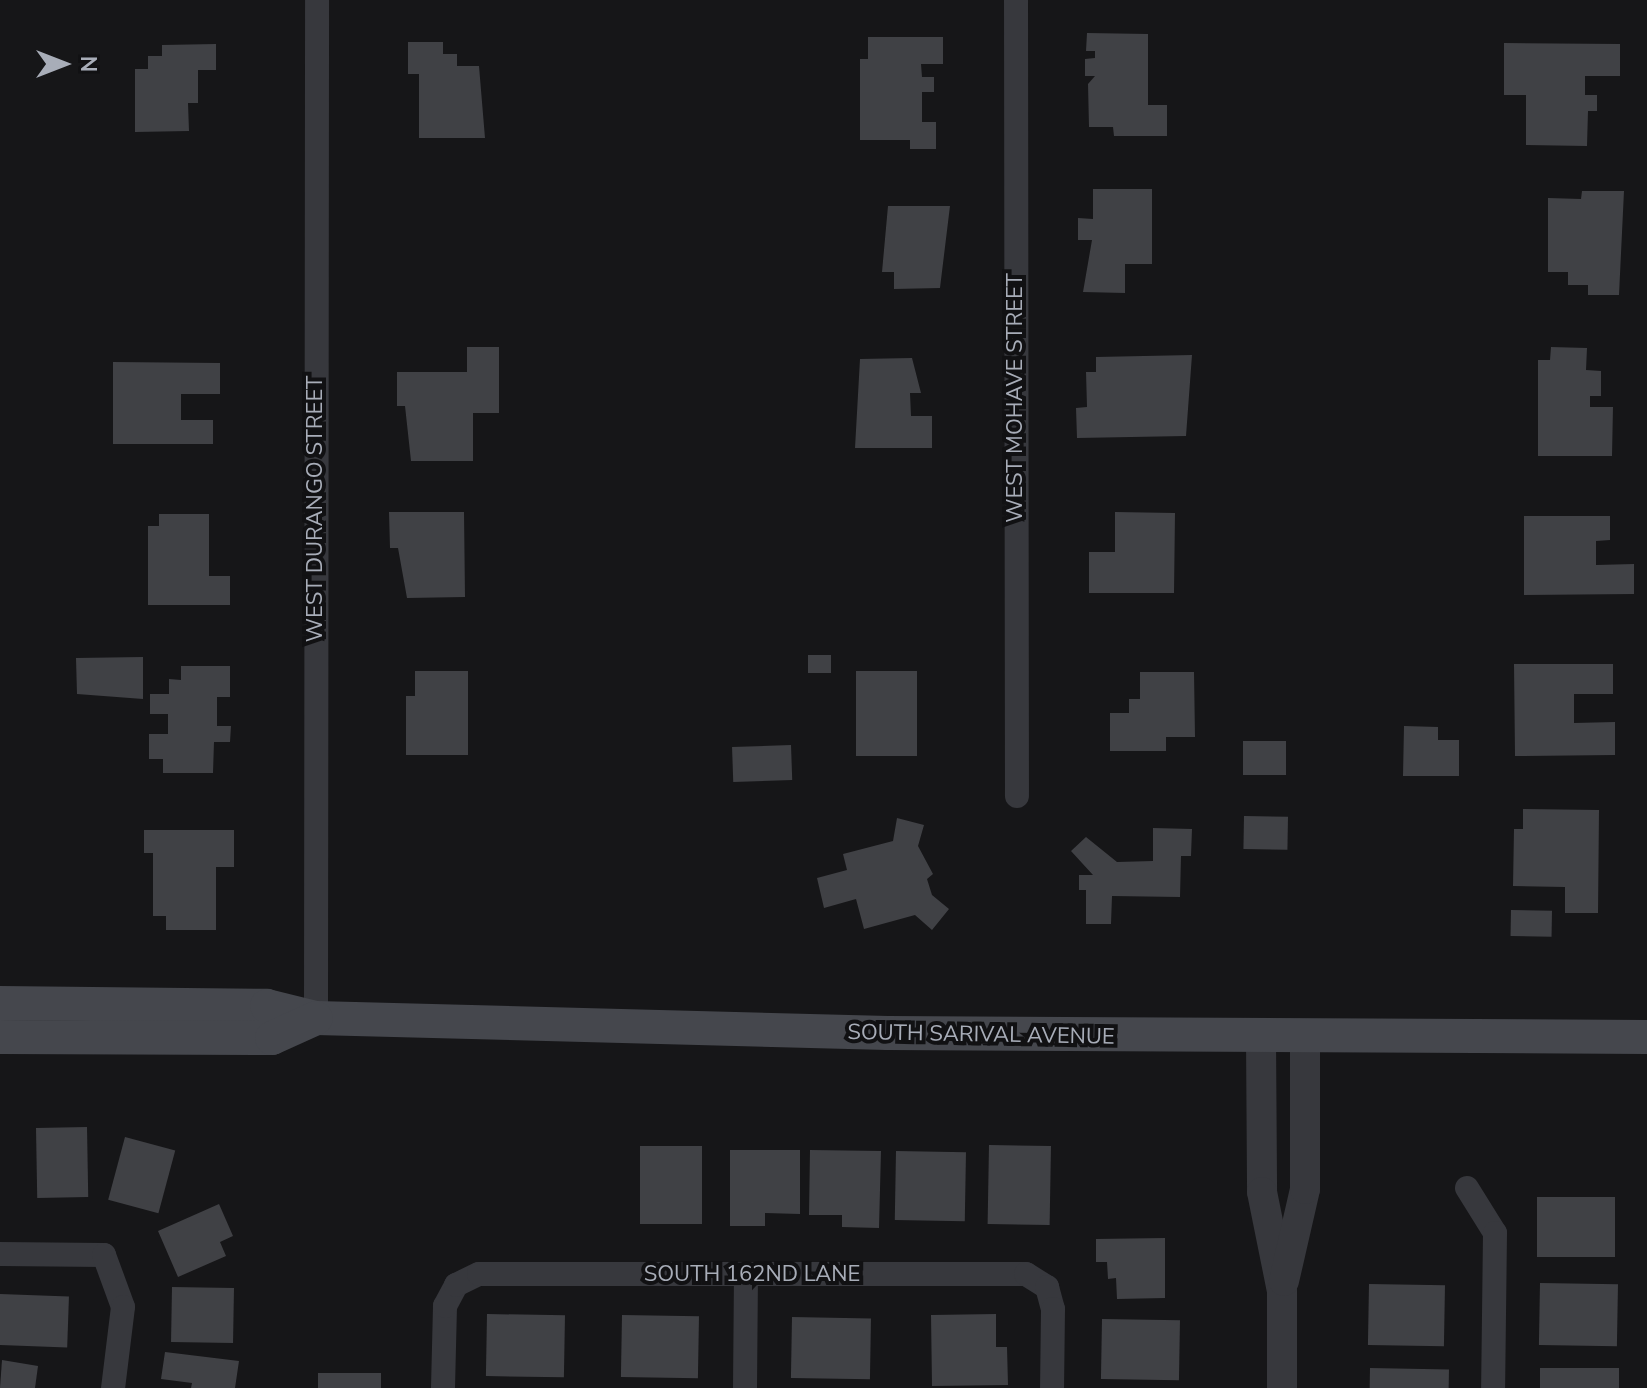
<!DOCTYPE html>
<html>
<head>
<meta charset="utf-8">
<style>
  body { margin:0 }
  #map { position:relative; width:1647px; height:1388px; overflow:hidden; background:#161618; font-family:"Nunito Sans",sans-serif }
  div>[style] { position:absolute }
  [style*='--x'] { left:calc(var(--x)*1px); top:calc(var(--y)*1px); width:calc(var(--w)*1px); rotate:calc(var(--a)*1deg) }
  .building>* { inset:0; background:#404145; transform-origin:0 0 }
  .minor>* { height:24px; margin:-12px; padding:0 12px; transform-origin:12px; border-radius:12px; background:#37383d }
  .tertiary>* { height:30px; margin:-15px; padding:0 15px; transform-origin:15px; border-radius:15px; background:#37383d }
  .secondary>* { height:34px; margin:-17px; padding:0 17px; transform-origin:17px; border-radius:17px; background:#45474d }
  span { translate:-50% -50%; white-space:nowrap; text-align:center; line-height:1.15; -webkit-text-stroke:8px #111113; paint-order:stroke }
  .street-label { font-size:22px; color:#a8adb8 }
  .north { position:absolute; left:24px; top:24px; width:80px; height:80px; -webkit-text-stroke:6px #111113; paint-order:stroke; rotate:90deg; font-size:22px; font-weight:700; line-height:32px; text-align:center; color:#a8adb8 }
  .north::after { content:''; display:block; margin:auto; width:28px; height:36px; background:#a8adb8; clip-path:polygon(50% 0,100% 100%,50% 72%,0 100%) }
</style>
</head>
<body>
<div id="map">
  <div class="building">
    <i style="clip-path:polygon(1087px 33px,1148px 34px,1148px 105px,1167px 105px,1167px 136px,1114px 136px,1113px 127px,1089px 127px,1088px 84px,1095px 76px,1085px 76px,1085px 59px,1095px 58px,1095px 51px,1086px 51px)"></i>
    <i style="clip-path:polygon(868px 37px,943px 37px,943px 64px,921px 64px,922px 77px,934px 77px,934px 92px,922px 92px,922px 122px,936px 122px,936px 149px,910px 149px,910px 140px,860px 140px,860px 59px,868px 59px)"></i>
    <i style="clip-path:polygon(408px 42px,443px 42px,443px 54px,457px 54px,457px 66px,479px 66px,485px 138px,419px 138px,419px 74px,408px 74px)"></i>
    <i style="clip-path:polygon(1504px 43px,1620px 44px,1620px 76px,1585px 76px,1585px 95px,1597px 95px,1597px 111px,1588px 111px,1587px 146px,1526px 145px,1526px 95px,1504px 95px)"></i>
    <i style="clip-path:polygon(216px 44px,216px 70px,198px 70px,198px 103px,188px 103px,189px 131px,135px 132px,135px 69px,148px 69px,148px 56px,162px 56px,162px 45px)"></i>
    <i style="clip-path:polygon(1093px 189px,1152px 189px,1152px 264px,1125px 264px,1125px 293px,1083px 292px,1092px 240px,1078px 240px,1078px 218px,1093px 219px)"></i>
    <i style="clip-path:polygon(1582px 191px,1624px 191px,1619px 295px,1588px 295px,1588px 285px,1568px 285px,1568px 272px,1548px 272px,1548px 198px,1581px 199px)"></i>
    <i style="clip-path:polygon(888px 206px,950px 206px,940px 288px,894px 289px,894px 272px,882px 272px)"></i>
    <i style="clip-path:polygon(467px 347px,499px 347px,499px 413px,473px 413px,473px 461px,411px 461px,405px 406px,397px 406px,397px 372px,467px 372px)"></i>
    <i style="clip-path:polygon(1551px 347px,1587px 348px,1586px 370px,1601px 371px,1601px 396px,1590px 396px,1590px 407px,1613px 407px,1612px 456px,1538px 456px,1538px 360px,1550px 360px)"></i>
    <i style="clip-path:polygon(1192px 355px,1186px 436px,1077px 438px,1076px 408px,1087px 407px,1086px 372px,1096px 372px,1096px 357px)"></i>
    <i style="clip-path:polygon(912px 358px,921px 393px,910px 393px,911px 416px,932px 416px,932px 448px,855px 448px,860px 359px)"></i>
    <i style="clip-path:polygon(113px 362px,220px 363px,220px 394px,181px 394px,181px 420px,213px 420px,213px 444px,113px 444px)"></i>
    <i style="clip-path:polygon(389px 512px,464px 512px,465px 597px,407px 598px,398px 548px,390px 548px)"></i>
    <i style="clip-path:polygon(1115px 512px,1175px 513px,1174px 593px,1089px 593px,1089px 552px,1115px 552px)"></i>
    <i style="clip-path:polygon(159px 514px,209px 514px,209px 576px,230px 576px,230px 605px,148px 605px,148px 526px,159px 526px)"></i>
    <i style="clip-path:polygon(1524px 516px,1610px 516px,1610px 540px,1596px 541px,1596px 565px,1634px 564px,1634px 594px,1524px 595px)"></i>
    <i style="left:808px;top:655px;width:23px;height:18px"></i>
    <i style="clip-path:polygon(143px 657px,143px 699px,77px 694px,76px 658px)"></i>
    <i style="clip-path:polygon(1514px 664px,1613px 664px,1613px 694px,1574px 694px,1574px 723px,1615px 722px,1615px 755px,1515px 756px)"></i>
    <i style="clip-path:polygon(181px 666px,230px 666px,230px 697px,217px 697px,217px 726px,231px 726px,230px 742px,214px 742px,213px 773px,163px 773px,163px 759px,149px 759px,149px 734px,168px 734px,168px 714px,150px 714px,150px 694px,169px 694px,169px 679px,181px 680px)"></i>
    <i style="clip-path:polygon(415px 671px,468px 671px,468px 755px,406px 755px,406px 696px,415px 696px)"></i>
    <i style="left:856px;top:671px;width:61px;height:85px"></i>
    <i style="clip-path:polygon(1140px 672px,1194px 672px,1195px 737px,1166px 737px,1166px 751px,1110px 751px,1110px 713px,1129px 713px,1129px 699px,1140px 699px)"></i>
    <i style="clip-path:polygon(1404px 726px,1438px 727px,1438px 740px,1459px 740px,1459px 776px,1403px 776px)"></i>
    <i style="left:1243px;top:741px;width:43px;height:34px"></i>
    <i style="left:791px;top:745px;width:35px;height:59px;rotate:88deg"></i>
    <i style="clip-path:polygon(1523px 809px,1599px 810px,1598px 913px,1565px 913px,1565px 887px,1513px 886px,1514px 829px,1523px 829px)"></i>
    <i style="left:1244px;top:816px;width:44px;height:33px;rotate:1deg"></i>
    <i style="clip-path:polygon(897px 818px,924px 825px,918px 846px,933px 874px,927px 879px,932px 895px,949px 909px,932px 930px,915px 915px,864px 929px,856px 899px,824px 908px,817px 878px,847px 870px,843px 854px,893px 841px)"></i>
    <i style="clip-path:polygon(1153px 828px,1192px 829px,1191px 856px,1181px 856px,1180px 897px,1112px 896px,1111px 924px,1086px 924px,1086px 890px,1079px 890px,1079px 875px,1093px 875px,1071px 851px,1086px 837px,1117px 862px,1153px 861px)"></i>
    <i style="clip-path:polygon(144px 830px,234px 830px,234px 867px,216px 867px,216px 930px,166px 930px,166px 916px,153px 916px,153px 853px,144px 853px)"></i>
    <i style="left:1511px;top:910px;width:41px;height:26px;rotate:1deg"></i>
    <i style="left:87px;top:1127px;width:70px;height:51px;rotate:89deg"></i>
    <i style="left:125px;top:1137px;width:52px;height:65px;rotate:15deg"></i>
    <i style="left:989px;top:1145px;width:62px;height:79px;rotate:1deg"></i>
    <i style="left:702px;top:1146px;width:78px;height:62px;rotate:90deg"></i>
    <i style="clip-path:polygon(730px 1150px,800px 1150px,800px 1214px,765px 1213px,765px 1226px,730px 1226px)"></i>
    <i style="clip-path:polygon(810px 1150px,881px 1151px,879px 1228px,842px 1227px,842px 1215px,809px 1215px)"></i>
    <i style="left:896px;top:1151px;width:70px;height:69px;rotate:1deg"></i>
    <i style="left:1615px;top:1197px;width:60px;height:78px;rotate:90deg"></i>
    <i style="clip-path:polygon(219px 1204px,233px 1236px,220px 1242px,226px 1256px,178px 1277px,158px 1231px)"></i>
    <i style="clip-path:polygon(1165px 1238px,1165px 1298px,1117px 1299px,1116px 1278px,1108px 1279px,1107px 1262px,1096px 1262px,1096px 1239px)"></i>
    <i style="left:1540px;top:1283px;width:78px;height:62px;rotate:1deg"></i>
    <i style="left:1369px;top:1284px;width:76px;height:61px;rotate:1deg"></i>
    <i style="left:172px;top:1287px;width:62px;height:55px;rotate:1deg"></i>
    <i style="left:0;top:1294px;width:69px;height:51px;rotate:2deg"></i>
    <i style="left:487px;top:1314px;width:78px;height:62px;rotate:1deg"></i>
    <i style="clip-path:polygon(996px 1314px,996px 1347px,1007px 1347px,1008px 1385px,932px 1386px,931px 1315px)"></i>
    <i style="left:622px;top:1315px;width:77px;height:62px;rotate:1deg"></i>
    <i style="left:792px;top:1317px;width:79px;height:61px;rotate:1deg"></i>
    <i style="left:1102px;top:1319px;width:78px;height:60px;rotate:1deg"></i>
    <i style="clip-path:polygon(165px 1352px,239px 1361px,235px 1388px,191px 1388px,192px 1383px,161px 1379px)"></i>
    <i style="clip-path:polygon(2px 1360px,38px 1366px,35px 1388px,0 1388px)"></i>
    <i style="left:1370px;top:1368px;width:79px;height:20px;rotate:1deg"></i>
    <i style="left:1619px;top:1368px;width:20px;height:79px;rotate:90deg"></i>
    <i style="left:318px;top:1373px;width:63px;height:15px"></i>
  </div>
  <div class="minor">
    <i style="--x:1016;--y:0;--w:796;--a:89.93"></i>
    <i style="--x:316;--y:1018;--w:1018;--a:-89.94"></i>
    <i style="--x:1467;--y:1188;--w:53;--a:58.1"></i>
    <i style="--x:1495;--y:1233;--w:155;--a:90.7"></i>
    <i style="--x:0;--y:1254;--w:104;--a:0.6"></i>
    <i style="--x:104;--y:1255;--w:55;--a:69.9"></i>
    <i style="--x:123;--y:1307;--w:82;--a:97"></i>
    <i style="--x:443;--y:1388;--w:82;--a:-88.6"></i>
    <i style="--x:445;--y:1306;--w:24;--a:-62"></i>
    <i style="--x:456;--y:1285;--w:25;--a:-26"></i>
    <i style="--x:479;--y:1274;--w:547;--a:0"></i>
    <i style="--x:1026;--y:1274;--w:25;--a:32"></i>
    <i style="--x:1047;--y:1287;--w:23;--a:75"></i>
    <i style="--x:1053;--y:1309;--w:79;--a:90.7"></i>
    <i style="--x:745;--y:1388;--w:112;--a:-89.5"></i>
  </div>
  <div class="tertiary">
    <i style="--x:1261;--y:1038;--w:154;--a:89.6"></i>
    <i style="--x:1262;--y:1192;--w:101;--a:78.6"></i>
    <i style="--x:1282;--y:1291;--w:97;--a:90"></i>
    <i style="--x:1284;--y:1281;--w:94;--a:-77.1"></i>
    <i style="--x:1305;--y:1189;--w:150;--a:-90"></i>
  </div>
  <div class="secondary">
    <i style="--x:0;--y:1003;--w:267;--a:0.6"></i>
    <i style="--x:267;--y:1006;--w:50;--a:13.8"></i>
    <i style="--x:316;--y:1018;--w:572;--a:1.5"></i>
    <i style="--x:888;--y:1033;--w:759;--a:0.3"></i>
    <i style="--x:0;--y:1037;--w:272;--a:0.2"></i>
    <i style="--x:272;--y:1038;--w:48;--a:-24.4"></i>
  </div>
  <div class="street-label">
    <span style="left:1016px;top:398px;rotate:-90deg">WEST MOHAVE STREET</span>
    <span style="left:316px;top:509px;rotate:-90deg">WEST DURANGO STREET</span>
    <span style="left:981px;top:1035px;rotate:1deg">SOUTH SARIVAL AVENUE</span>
    <span style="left:752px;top:1275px">SOUTH 162ND LANE</span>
  </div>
  <div class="north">N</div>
</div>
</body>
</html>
